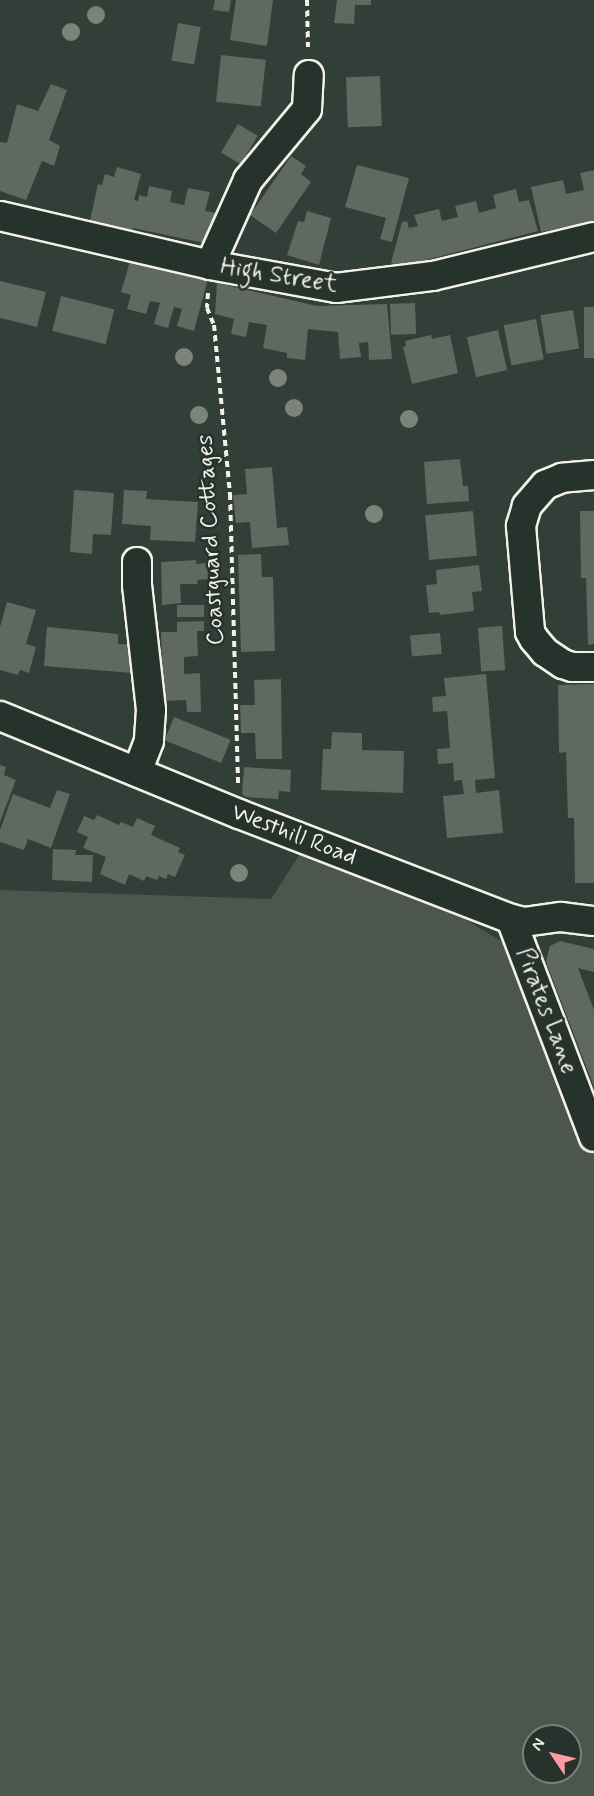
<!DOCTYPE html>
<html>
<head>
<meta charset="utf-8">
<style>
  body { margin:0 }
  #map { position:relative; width:594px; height:1796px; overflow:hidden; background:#323e38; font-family:Mynerve,sans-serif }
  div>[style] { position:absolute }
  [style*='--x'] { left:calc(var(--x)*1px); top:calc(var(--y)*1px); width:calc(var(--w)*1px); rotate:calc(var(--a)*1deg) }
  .green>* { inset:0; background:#4c564f }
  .building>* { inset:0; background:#5f6861; transform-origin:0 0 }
  .path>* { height:4px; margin-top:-2px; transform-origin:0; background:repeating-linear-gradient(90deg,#f4f1e8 0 6px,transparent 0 10.5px) }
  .roads { filter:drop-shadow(2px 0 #f4f1e8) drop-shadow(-2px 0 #f4f1e8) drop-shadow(0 2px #f4f1e8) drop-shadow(0 -2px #f4f1e8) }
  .minor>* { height:28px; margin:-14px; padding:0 14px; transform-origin:14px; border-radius:14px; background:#26332d }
  .trees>* { width:18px; height:18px; margin:-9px; border-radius:50%; background:#7c837b }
  span { translate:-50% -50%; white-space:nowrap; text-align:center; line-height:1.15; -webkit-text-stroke:5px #26332d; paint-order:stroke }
  .street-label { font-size:24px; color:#f4f1e8 }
  .north { position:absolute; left:522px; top:1724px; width:60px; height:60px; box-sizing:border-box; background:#26332d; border:2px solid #787f78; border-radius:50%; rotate:305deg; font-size:16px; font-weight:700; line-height:24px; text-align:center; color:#f4f1e8 }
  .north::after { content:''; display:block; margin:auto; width:21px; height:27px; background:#ff9aa2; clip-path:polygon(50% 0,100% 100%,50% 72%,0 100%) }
</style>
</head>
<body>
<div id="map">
  <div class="green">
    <i style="clip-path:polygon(evenodd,300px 854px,463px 918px,514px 949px,594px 1146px,594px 1796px,0 1796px,0 890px,271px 899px,300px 854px,534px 1736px,570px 1736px,570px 1772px,534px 1772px,534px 1736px)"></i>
  </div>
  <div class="building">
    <i style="clip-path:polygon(215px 0,231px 0,229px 12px,213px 10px)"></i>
    <i style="clip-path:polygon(236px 0,273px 0,267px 46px,230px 40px)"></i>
    <i style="clip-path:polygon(337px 0,371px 0,371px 5px,355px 5px,354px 24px,334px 23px)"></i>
    <i style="left:178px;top:23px;width:23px;height:38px;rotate:10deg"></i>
    <i style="left:221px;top:55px;width:45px;height:47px;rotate:6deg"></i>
    <i style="left:380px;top:76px;width:50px;height:34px;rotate:88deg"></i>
    <i style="clip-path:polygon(51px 84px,67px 90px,49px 140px,60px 146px,54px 166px,42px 161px,26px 200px,0 191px,0 142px,7px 143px,17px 104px,38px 111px)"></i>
    <i style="left:238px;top:124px;width:23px;height:33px;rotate:31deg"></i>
    <i style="clip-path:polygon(291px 156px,306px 166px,301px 174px,311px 182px,276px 233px,250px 215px)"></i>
    <i style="clip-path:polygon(357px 165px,409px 178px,392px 242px,380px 239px,386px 218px,345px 207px)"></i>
    <i style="clip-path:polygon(117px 167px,141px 174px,134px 200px,138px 201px,139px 195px,147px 197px,149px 186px,172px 191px,170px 202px,184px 205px,188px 188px,210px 192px,205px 211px,217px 213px,209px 244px,133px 228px,131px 236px,89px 225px,98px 184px,102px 185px,105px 174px,114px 177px)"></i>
    <i style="clip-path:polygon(594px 170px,594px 221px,541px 232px,531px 187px,563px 180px,566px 194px,584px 190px,580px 173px)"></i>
    <i style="clip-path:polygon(516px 189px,519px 202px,529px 200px,538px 231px,418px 262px,401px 265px,391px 263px,402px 222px,407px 221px,409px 228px,418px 226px,414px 215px,439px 209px,442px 221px,458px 217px,455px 206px,476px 201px,479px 213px,496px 208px,493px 195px)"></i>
    <i style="clip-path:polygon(307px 211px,331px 218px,319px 265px,287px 255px,298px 221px,304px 222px)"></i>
    <i style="clip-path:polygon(131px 258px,208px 279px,194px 331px,177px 326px,182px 309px,174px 307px,168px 328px,154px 324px,160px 303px,150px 301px,146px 314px,127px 309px,131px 295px,121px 292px)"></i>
    <i style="clip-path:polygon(0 281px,46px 292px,37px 327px,0 318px)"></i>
    <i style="clip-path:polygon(217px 283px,317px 306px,387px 304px,392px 359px,369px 360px,368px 342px,359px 343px,361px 357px,340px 359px,338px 332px,308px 329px,305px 360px,287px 358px,287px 353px,263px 348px,267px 325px,249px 322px,246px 337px,231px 334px,234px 319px,215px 314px)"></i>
    <i style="left:61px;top:296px;width:55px;height:36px;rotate:14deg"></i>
    <i style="left:415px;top:303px;width:31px;height:25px;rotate:88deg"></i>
    <i style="left:594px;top:307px;width:51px;height:10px;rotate:90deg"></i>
    <i style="left:573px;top:310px;width:39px;height:33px;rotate:81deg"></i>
    <i style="left:536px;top:319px;width:41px;height:33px;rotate:79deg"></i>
    <i style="left:498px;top:330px;width:41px;height:32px;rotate:77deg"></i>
    <i style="clip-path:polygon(431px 335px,432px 339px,450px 335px,458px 373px,412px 384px,403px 347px,406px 346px,405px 341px)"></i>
    <i style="clip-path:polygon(460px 459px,463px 486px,468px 486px,469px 501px,427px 504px,424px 462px)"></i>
    <i style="clip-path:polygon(272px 467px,277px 528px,287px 527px,289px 545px,252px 548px,250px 522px,236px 523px,233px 495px,247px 494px,245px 469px)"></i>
    <i style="clip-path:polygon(74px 490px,114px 493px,111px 535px,93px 534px,92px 554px,70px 552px)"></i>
    <i style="clip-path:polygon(124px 490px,147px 491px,146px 499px,198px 502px,195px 542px,150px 540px,151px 526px,122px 524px)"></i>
    <i style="left:473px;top:511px;width:45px;height:48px;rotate:85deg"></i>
    <i style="clip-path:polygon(580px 511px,594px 511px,594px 644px,588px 645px,586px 578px,581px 578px)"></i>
    <i style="clip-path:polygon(261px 554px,262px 577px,273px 577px,275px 651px,241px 652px,238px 555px)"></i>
    <i style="clip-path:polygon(196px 560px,196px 564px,207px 563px,208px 579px,198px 580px,197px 584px,180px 584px,181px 603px,162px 605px,161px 562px)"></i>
    <i style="clip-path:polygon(479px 565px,482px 591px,472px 592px,474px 611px,440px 615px,439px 612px,429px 613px,426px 585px,437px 584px,436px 570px)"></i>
    <i style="clip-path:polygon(7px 602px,36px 610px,26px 644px,36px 647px,29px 673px,20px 670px,18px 675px,0 670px,0 627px)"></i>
    <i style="left:204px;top:605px;width:12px;height:27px;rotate:90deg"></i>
    <i style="clip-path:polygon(204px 621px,204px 631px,197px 631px,198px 656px,184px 657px,184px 674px,200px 673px,201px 712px,187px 712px,186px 700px,163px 701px,161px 632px,177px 632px,177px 622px)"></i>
    <i style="left:502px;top:626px;width:44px;height:24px;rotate:86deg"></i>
    <i style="clip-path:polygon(47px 627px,118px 634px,118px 644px,136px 645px,133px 673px,44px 666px)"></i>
    <i style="left:440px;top:633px;width:21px;height:30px;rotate:85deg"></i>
    <i style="clip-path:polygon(486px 674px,495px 778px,475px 780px,476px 793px,499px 790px,503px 833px,447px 838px,443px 796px,464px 794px,462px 780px,454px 781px,453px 763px,438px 764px,437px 749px,450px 748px,447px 711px,433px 712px,432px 697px,446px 696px,444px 678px)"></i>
    <i style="clip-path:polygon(281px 679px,282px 759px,256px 759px,255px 733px,241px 733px,240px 705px,255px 705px,254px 680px)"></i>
    <i style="clip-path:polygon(594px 684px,594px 883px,575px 883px,574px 818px,568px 818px,566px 752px,559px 753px,558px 685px)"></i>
    <i style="left:174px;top:717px;width:61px;height:25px;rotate:22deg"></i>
    <i style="clip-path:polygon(332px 732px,362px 733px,362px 750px,404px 751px,403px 793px,321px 790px,323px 749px,331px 749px)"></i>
    <i style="clip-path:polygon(0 765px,6px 767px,4px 775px,16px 780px,0 822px)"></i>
    <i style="clip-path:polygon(244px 767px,291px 770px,290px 792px,279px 791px,278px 799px,246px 797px,242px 794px)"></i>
    <i style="clip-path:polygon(57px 790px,70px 794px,51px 848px,28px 839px,24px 850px,0 842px,0 830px,13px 794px,50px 808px)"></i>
    <i style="clip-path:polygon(97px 815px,119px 825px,121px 822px,133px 827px,137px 818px,155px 826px,151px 835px,180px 848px,178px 852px,185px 855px,175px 877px,168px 874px,166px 879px,159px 876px,157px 880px,146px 876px,144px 881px,129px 874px,125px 885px,100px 874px,106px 857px,83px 848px,88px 837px,77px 832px,84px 816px,94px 820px)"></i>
    <i style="clip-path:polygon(53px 849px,76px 850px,75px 855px,93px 855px,92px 882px,52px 880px)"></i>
    <i style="clip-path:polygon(560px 941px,594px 949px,594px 972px,578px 968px,594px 1010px,594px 1087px,546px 962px,550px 946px)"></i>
  </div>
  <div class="path">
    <i style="--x:307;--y:0;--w:47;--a:88.8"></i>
    <i style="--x:208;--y:293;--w:15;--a:94"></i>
    <i style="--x:207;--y:308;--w:18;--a:68"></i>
    <i style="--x:214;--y:325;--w:170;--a:84.6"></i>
    <i style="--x:230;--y:494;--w:290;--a:88.4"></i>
  </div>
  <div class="roads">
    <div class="minor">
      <i style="--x:0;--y:216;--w:216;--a:13.1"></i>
      <i style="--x:210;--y:265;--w:128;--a:10.3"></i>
      <i style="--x:336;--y:288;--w:98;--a:-7.1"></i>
      <i style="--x:433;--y:276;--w:166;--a:-13.6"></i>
      <i style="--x:210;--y:265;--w:93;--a:-65.9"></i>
      <i style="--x:248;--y:180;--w:92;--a:-50.3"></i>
      <i style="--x:307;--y:109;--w:34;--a:-87"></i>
      <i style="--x:594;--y:475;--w:32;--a:175"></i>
      <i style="--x:562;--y:478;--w:18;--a:158"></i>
      <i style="--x:545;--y:485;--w:28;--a:131"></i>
      <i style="--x:527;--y:506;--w:21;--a:107"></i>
      <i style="--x:521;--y:526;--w:106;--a:85.1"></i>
      <i style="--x:530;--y:632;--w:8;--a:60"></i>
      <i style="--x:534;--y:639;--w:17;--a:50"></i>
      <i style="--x:545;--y:652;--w:22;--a:34"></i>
      <i style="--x:563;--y:664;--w:9;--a:18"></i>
      <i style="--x:572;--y:667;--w:22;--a:0"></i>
      <i style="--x:137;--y:562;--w:23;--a:90"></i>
      <i style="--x:137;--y:585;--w:126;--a:83.6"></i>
      <i style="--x:151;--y:710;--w:31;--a:94"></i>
      <i style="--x:149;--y:741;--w:33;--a:111"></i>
      <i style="--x:0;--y:716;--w:258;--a:22.3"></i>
      <i style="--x:239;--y:814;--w:292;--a:21.1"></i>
      <i style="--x:511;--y:919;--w:13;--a:13"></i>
      <i style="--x:524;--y:922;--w:37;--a:-8"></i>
      <i style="--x:561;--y:917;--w:33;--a:7"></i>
      <i style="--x:511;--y:919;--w:233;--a:69.2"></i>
    </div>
  </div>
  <div class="trees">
    <i style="left:96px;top:15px"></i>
    <i style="left:71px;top:32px"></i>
    <i style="left:184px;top:357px"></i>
    <i style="left:278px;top:378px"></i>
    <i style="left:294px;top:408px"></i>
    <i style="left:199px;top:415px"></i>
    <i style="left:409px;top:419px"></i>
    <i style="left:374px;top:514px"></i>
    <i style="left:239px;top:873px"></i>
  </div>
  <div class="street-label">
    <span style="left:279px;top:276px;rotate:9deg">High Street</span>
    <span style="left:211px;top:540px;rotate:-93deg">Coastguard Cottages</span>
    <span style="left:294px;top:835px;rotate:21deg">Westhill Road</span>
    <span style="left:546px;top:1011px;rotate:69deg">Pirates Lane</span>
  </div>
  <div class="north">N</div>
</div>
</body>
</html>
